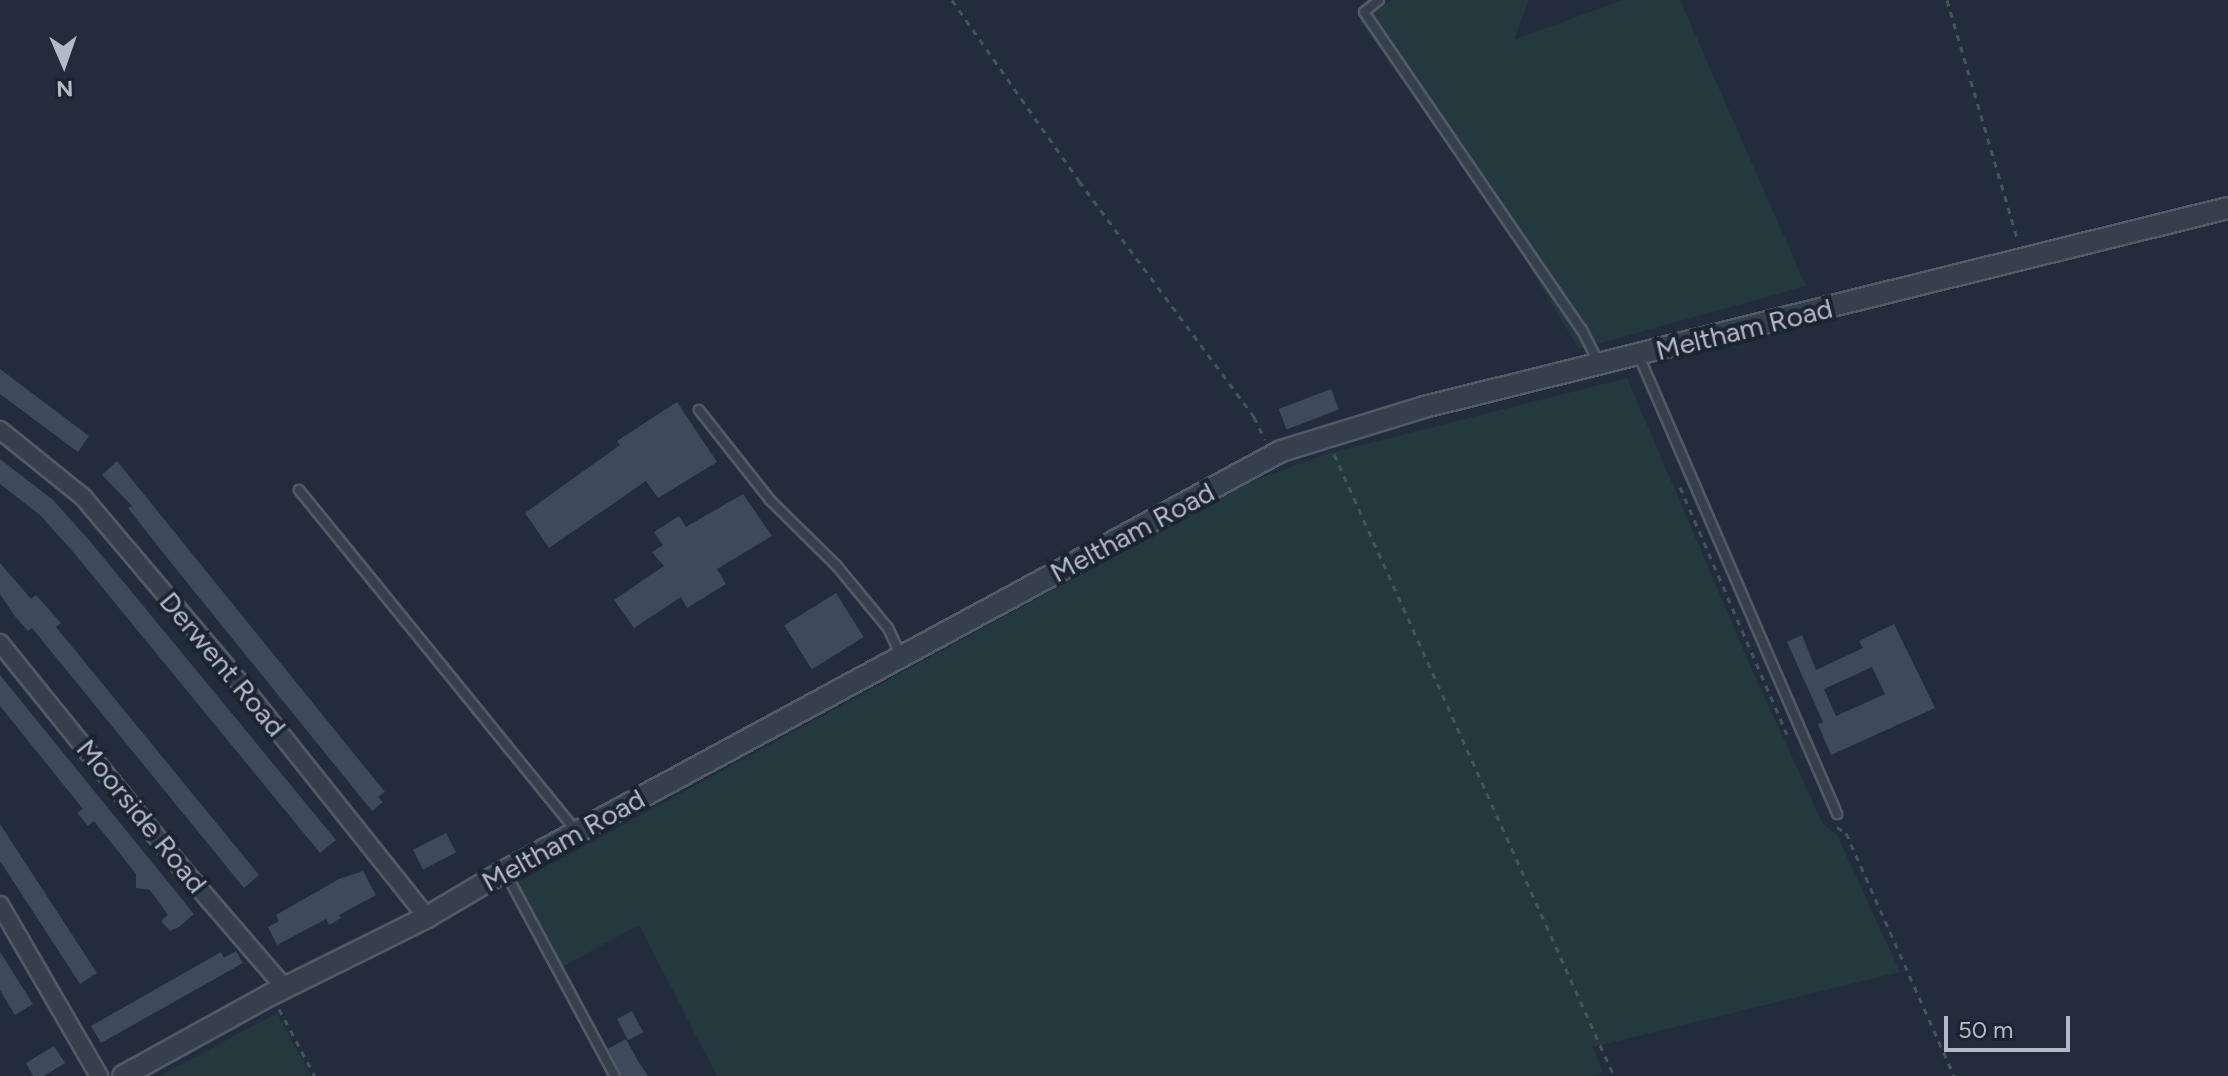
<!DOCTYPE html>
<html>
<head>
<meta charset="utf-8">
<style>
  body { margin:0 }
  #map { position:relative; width:2228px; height:1076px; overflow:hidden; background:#222c3c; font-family:Figtree,sans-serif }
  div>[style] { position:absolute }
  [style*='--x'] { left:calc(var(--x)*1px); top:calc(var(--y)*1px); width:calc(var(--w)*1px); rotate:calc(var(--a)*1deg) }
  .green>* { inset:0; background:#24393d }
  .building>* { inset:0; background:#3e4a5b; transform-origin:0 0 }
  .path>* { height:3px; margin-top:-1.5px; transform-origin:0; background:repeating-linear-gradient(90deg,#42565a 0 6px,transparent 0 12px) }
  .roads { filter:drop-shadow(2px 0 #525967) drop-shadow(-2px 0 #525967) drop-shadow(0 2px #525967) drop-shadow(0 -2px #525967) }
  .service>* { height:8px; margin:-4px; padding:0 4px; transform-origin:4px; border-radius:4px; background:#363f4c }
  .minor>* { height:16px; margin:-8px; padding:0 8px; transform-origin:8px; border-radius:8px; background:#363f4c }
  .tertiary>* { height:20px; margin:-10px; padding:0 10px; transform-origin:10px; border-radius:10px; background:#363f4c }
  span { translate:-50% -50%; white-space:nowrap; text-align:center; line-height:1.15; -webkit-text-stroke:8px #1c2431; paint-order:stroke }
  .street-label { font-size:28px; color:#b2b9c8 }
  .north { position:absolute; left:24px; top:24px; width:80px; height:80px; -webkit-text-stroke:6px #1c2431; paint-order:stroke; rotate:178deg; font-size:22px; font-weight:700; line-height:32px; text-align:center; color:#b2b9c8 }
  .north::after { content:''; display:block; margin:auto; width:28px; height:36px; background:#b2b9c8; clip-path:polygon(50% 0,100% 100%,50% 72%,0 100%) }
  .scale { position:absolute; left:1944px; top:1016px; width:126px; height:36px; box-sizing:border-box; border:4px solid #b2b9c8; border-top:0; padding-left:10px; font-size:24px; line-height:28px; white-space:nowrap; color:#b2b9c8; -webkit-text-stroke:6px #1c2431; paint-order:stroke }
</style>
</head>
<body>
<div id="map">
  <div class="green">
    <i style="clip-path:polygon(1392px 0,1529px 0,1514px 40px,1622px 0,1680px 0,1806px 286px,1579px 349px,1502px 221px,1360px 21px)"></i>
    <i style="clip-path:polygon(1627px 378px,1753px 672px,1823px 824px,1837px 835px,1900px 972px,1593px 1047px,1603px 1072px,1595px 1076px,717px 1076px,639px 925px,560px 968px,513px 885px,1252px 481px,1326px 454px)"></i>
    <i style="clip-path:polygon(277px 1013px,311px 1076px,159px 1076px)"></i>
  </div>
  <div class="building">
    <i style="clip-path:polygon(0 369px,89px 436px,78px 452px,0 394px)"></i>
    <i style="left:1331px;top:389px;width:22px;height:56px;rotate:69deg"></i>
    <i style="clip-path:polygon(677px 402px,717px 462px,658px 498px,646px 481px,549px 548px,525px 513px,620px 445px,617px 441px)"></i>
    <i style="clip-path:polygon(0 459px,53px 500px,89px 540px,336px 840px,320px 853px,74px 553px,40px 515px,0 484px)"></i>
    <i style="clip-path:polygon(117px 461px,385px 792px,378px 797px,383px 802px,372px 811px,164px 554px,128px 508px,132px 506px,102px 475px)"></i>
    <i style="clip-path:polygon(743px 494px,772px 536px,717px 569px,726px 584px,687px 608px,681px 597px,634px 628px,614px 600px,664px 566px,652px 552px,663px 545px,654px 532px,679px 516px,686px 527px)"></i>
    <i style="clip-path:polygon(0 563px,31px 599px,36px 595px,61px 623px,56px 627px,259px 875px,244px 888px,32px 628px,28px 631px,14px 615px,0 594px)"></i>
    <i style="left:836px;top:593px;width:52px;height:61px;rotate:58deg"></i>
    <i style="clip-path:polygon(evenodd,1894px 624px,1935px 708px,1831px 755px,1818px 724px,1823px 722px,1787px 642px,1802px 635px,1816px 670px,1863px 648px,1859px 641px,1894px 624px,1872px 667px,1885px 694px,1836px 716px,1824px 689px,1872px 667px)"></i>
    <i style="clip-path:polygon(0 675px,194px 914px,179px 927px,170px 931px,161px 921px,168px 915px,150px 890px,136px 888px,136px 874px,94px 821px,88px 826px,77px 813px,83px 809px,0 706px)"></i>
    <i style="clip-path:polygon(0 824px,97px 973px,80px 984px,0 861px)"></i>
    <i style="left:446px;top:833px;width:22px;height:37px;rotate:63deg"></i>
    <i style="clip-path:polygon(363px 871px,376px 895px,339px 915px,341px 918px,329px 925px,326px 919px,277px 945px,268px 927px,279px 921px,276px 915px,339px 879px)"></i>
    <i style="clip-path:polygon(236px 951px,243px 963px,101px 1043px,91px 1026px,221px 952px,224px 958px)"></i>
    <i style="clip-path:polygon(0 952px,33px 1004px,15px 1015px,0 990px)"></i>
    <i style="left:632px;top:1011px;width:24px;height:17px;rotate:62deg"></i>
    <i style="clip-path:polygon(626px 1039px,638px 1061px,648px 1076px,622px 1076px,608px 1049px)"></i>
    <i style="clip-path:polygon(54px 1046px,65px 1063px,44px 1076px,33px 1076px,26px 1063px)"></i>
  </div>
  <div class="path">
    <i style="--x:952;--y:0;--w:221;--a:54.9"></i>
    <i style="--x:1079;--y:181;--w:294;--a:53.4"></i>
    <i style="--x:1254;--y:417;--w:25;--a:64"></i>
    <i style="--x:1947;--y:0;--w:252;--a:73.6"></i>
    <i style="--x:1334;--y:454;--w:682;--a:65.76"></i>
    <i style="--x:1680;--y:487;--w:269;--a:66.6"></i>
    <i style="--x:1837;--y:827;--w:11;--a:34"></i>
    <i style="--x:1846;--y:833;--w:266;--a:66"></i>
    <i style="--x:279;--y:1009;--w:76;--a:61.8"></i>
  </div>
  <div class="roads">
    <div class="service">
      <i style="--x:1379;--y:0;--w:19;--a:141"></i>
      <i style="--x:1364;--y:12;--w:386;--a:55.6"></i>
      <i style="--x:1582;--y:330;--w:37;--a:63"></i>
      <i style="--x:1639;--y:356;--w:499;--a:66.6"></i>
      <i style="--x:699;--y:410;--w:115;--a:51.7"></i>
      <i style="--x:770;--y:500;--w:93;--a:44.6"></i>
      <i style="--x:836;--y:565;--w:82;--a:50.5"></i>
      <i style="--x:888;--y:628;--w:31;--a:65"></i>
      <i style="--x:299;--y:490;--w:439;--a:50.9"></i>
      <i style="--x:505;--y:872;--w:232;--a:61.7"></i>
    </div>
    <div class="minor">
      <i style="--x:0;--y:430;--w:107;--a:38.9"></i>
      <i style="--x:83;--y:497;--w:243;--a:49.8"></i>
      <i style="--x:240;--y:683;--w:300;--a:51.4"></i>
      <i style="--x:0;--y:643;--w:287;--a:51.1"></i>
      <i style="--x:180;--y:866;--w:161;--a:49.3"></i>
      <i style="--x:0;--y:905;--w:198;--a:59.9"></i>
    </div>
    <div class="tertiary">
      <i style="--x:123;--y:1076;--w:168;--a:-28.9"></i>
      <i style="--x:270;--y:995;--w:175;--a:-26.4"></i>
      <i style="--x:427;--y:917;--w:91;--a:-30.5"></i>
      <i style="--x:505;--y:871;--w:882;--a:-28.42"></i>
      <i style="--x:1281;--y:451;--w:150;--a:-17.1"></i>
      <i style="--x:1424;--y:407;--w:828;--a:-13.9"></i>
    </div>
  </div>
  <div class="street-label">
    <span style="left:1744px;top:329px;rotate:-14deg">Meltham Road</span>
    <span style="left:1132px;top:532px;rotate:-28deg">Meltham Road</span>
    <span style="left:223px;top:664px;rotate:50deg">Derwent Road</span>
    <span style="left:142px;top:816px;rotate:51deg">Moorside Road</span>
    <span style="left:563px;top:840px;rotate:-29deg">Meltham Road</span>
  </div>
  <div class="north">N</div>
  <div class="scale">50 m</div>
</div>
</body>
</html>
